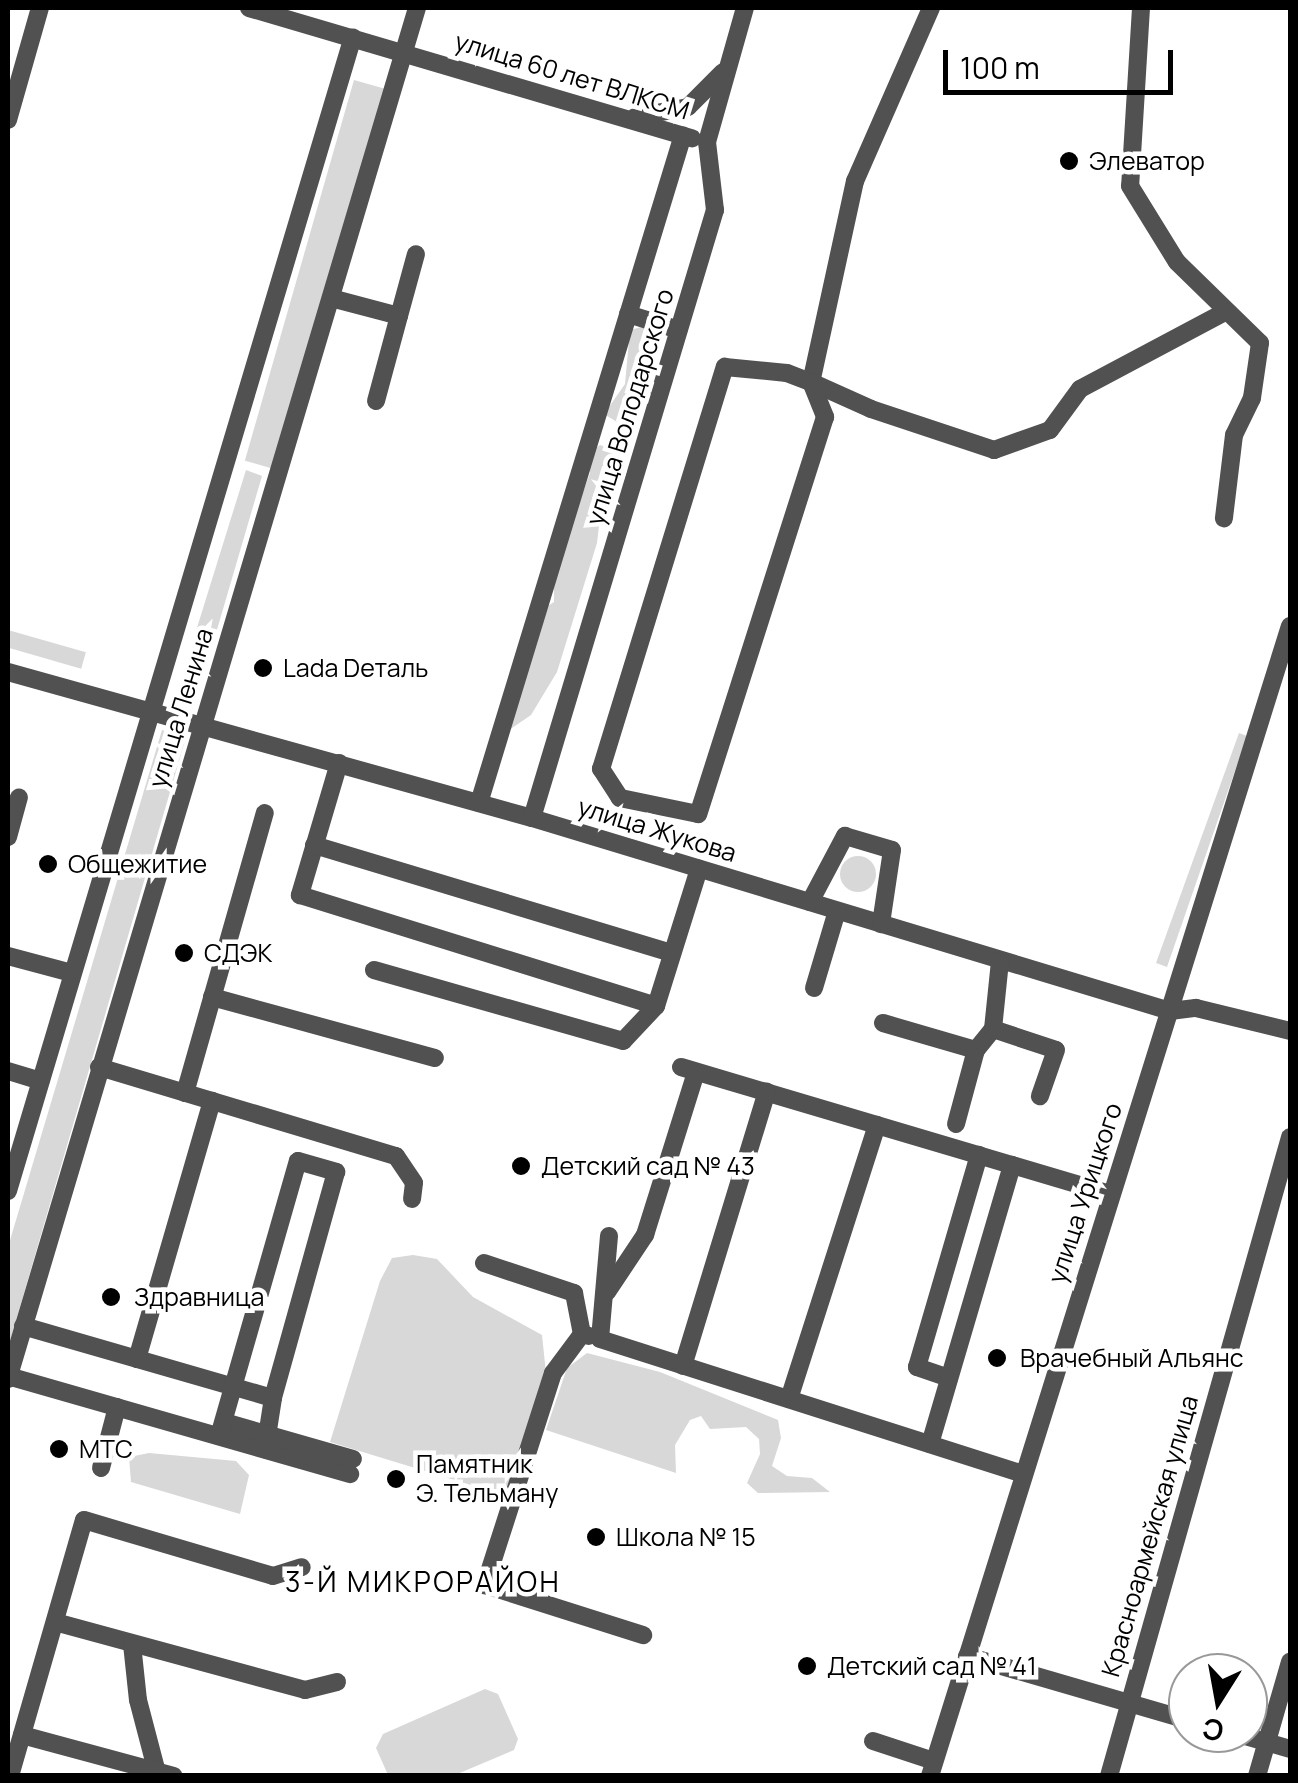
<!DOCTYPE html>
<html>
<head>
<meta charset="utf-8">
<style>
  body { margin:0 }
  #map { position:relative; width:1298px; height:1783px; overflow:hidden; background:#fff; font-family:Manrope,sans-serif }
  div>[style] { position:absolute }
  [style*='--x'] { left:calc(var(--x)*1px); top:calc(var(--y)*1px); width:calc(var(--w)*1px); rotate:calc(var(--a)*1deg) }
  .green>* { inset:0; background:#d8d8d8; transform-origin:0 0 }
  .round { border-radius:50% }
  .minor>* { height:18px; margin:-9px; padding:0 9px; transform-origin:9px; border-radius:9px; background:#515151 }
  .dots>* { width:28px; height:28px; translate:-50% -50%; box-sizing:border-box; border:5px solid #fff; border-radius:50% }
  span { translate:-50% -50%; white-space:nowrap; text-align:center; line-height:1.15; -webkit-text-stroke:9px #fff; paint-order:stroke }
  .street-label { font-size:25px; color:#000 }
  .poi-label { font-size:25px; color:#000 }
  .left { translate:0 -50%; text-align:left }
  .neighbourhood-label { font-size:28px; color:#000; letter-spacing:2.5px }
  .frame { position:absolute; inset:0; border:10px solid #000; pointer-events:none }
  .north { position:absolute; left:1168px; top:1653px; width:100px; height:100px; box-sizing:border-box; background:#fff; border:2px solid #999; border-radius:50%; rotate:191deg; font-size:28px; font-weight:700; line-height:40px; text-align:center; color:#000 }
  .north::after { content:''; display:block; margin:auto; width:35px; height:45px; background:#000; clip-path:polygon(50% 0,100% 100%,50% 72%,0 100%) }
  .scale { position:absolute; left:943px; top:50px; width:230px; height:45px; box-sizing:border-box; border:5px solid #000; border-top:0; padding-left:12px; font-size:30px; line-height:35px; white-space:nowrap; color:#000; -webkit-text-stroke:8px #fff; paint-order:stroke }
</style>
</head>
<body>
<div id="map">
  <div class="green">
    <i style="left:354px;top:80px;width:33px;height:396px;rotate:16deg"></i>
    <i style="clip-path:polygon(649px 325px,658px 338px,656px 357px,642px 382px,636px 425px,625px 427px,604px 414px,625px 384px,630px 330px)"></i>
    <i style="clip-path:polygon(600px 445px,624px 454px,615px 479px,604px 482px,597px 543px,557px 672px,531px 715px,506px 732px,543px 609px,554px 602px,554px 572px,590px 473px,590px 452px)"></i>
    <i style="clip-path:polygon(246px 470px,262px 476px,197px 698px,177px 692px)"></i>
    <i style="left:8px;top:630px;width:81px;height:17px;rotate:16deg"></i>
    <i style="clip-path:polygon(162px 730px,186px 737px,8px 1348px,8px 1247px)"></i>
    <i style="clip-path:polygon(1239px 733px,1247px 736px,1167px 967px,1156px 963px)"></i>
    <i class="round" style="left:840px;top:856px;width:36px;height:36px"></i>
    <i style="clip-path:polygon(413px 1255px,437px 1259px,473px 1297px,542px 1335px,546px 1373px,510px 1487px,500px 1494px,330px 1442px,380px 1281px,392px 1258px)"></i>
    <i style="clip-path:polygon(587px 1353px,660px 1372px,778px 1420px,781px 1438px,772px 1466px,787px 1476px,812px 1478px,830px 1492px,758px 1493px,747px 1483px,760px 1454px,759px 1439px,746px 1427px,710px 1429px,701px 1416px,690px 1420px,675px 1445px,676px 1473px,546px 1430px,567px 1368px)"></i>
    <i style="clip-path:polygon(149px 1453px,236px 1461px,249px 1475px,240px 1514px,131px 1482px,129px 1457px)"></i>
    <i style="clip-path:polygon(485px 1689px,498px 1694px,518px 1739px,514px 1750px,455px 1775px,388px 1775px,376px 1748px,383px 1734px)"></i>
  </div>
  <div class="minor">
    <i style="--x:249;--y:8;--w:462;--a:16.4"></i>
    <i style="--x:931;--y:8;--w:189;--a:113.7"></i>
    <i style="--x:855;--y:181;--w:206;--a:102.3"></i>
    <i style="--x:811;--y:382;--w:38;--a:68"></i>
    <i style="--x:825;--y:417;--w:417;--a:107.7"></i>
    <i style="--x:698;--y:814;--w:80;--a:-168.4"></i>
    <i style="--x:620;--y:798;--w:35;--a:-123"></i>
    <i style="--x:601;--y:769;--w:421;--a:-72.9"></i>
    <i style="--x:725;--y:367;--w:62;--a:5.5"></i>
    <i style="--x:787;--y:373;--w:26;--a:21"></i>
    <i style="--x:811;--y:382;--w:66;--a:24.2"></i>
    <i style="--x:871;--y:409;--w:130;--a:18.4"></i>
    <i style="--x:994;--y:450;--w:59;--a:-19.7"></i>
    <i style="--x:1050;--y:430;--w:51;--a:-53.8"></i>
    <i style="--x:1080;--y:389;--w:164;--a:-28"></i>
    <i style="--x:1141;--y:8;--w:178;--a:93.5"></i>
    <i style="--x:1130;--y:186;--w:89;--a:58.3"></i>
    <i style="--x:1177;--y:262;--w:116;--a:44.3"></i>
    <i style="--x:1260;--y:343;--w:56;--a:98.3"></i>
    <i style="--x:1252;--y:398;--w:41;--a:115.9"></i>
    <i style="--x:1234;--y:435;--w:84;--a:96.9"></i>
    <i style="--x:635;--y:117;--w:54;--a:-10.7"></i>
    <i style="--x:688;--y:107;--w:49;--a:-45"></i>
    <i style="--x:8;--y:120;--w:116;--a:-74.1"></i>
    <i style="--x:331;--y:298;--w:70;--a:14.8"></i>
    <i style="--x:399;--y:316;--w:64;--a:-74.7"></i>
    <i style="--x:628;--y:314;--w:53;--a:17.4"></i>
    <i style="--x:376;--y:401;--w:88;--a:-74.9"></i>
    <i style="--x:8;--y:672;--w:544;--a:15.57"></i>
    <i style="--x:532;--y:818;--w:667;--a:16.83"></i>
    <i style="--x:1170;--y:1011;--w:26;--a:-7"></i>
    <i style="--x:1196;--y:1008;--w:97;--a:13.7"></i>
    <i style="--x:339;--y:763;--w:138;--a:106.5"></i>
    <i style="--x:300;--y:895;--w:373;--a:17.3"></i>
    <i style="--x:479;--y:803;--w:698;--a:-73.02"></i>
    <i style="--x:532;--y:818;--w:635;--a:-73.25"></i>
    <i style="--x:715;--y:210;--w:68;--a:-96.7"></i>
    <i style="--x:707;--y:142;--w:139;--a:-74.2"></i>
    <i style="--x:8;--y:837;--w:41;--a:-74.6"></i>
    <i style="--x:314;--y:845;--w:373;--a:16.8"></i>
    <i style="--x:810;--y:902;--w:75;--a:-62.1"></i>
    <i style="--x:845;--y:836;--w:49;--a:16.6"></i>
    <i style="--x:892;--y:850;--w:75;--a:98.5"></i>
    <i style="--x:8;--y:956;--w:66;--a:14.9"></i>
    <i style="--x:374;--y:970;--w:259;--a:15.9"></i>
    <i style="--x:623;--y:1041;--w:48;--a:-46.7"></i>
    <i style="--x:656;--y:1006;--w:144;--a:-72.6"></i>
    <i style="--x:814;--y:988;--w:80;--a:-73.4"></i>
    <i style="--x:212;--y:997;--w:231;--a:15.3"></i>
    <i style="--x:883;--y:1023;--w:97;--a:16.2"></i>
    <i style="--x:976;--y:1050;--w:27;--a:-51"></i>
    <i style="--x:993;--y:1029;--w:68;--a:-84.1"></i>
    <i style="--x:993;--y:1029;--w:66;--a:18.4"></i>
    <i style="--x:1056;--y:1050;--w:49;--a:109.2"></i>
    <i style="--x:99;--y:1067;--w:310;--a:16.7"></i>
    <i style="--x:396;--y:1156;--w:32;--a:56"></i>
    <i style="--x:414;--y:1183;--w:16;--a:97"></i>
    <i style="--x:681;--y:1067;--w:447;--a:16.5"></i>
    <i style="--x:8;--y:1071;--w:34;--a:17"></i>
    <i style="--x:185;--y:1093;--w:291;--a:-74.1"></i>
    <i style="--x:956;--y:1124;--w:77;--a:-74.9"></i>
    <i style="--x:8;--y:1191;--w:1204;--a:-73.36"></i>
    <i style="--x:609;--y:1236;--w:103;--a:95"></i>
    <i style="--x:600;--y:1339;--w:444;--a:17.7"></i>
    <i style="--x:484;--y:1263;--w:95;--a:18.4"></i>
    <i style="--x:574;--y:1293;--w:42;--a:79"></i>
    <i style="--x:582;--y:1334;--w:7;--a:16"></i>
    <i style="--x:607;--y:1292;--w:69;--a:-56.3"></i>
    <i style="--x:645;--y:1235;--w:171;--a:-72.6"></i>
    <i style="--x:23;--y:1326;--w:260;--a:16.1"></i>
    <i style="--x:273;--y:1398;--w:52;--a:98.9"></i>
    <i style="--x:582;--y:1334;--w:49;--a:126.6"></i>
    <i style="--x:553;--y:1373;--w:223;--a:107.8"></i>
    <i style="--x:485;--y:1585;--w:166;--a:17.6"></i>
    <i style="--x:137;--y:1359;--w:269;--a:-73.8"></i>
    <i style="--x:683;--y:1366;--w:287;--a:-73"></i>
    <i style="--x:8;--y:1376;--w:356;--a:16"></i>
    <i style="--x:949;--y:1378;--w:34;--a:-161"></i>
    <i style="--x:917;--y:1367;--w:221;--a:-73.7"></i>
    <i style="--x:8;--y:1379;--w:1431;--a:-73.39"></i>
    <i style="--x:789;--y:1399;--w:288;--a:-72.2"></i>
    <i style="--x:224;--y:1422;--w:134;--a:16"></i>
    <i style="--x:219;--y:1436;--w:286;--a:-74"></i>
    <i style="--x:298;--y:1161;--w:40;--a:16"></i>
    <i style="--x:336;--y:1172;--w:235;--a:105.6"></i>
    <i style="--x:930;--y:1444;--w:291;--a:-73.6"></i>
    <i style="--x:101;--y:1468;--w:63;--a:-75.3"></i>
    <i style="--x:55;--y:1622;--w:259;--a:15.2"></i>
    <i style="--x:305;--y:1690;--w:33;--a:-14"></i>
    <i style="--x:132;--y:1644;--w:56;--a:83.9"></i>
    <i style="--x:138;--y:1700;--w:79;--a:75.3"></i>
    <i style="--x:967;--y:1656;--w:230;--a:16.2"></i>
    <i style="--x:1235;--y:1733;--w:57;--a:16.2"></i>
    <i style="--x:22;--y:1735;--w:157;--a:15.1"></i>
    <i style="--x:873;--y:1741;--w:64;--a:18.2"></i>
    <i style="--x:10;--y:1776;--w:266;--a:-73.9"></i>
    <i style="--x:84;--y:1520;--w:197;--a:16.5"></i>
    <i style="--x:273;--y:1576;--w:30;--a:-17"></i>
    <i style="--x:930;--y:1776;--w:1205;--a:-72.62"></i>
    <i style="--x:1109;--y:1776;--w:664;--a:-74.18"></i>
    <i style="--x:1257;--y:1776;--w:119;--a:-73.9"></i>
  </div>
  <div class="dots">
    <i style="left:1069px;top:161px;background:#000"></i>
    <i style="left:263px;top:668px;background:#000"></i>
    <i style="left:48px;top:864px;background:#000"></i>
    <i style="left:184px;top:953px;background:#000"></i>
    <i style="left:521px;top:1166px;background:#000"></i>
    <i style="left:111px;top:1297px;background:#000"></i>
    <i style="left:997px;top:1358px;background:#000"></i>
    <i style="left:59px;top:1449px;background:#000"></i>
    <i style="left:396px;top:1479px;background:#000"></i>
    <i style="left:596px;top:1537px;background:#000"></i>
    <i style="left:807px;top:1666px;background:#000"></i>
  </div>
  <div class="street-label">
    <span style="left:572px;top:76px;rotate:17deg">улица 60 лет ВЛКСМ</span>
    <span style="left:630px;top:407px;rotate:-73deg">улица Володарского</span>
    <span style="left:181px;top:708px;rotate:-73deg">улица Ленина</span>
    <span style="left:657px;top:830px;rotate:17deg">улица Жукова</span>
    <span style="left:1085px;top:1193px;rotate:-72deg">улица Урицкого</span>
    <span style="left:1150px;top:1536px;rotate:-74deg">Красноармейская улица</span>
  </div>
  <div class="poi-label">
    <span class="left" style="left:1089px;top:161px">Элеватор</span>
    <span class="left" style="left:283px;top:668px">Lada Dеталь</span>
    <span class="left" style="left:68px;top:864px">Общежитие</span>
    <span class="left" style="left:204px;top:953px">СДЭК</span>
    <span class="left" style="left:541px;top:1166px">Детский сад № 43</span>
    <span class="left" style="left:134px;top:1297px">Здравница</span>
    <span class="left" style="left:1020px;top:1358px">Врачебный Альянс</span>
    <span class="left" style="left:79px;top:1449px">МТС</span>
    <span class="left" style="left:416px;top:1479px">Памятник<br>Э. Тельману</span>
    <span class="left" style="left:616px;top:1537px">Школа № 15</span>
    <span class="left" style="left:827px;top:1666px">Детский сад № 41</span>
  </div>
  <div class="neighbourhood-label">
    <span style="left:423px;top:1581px">3-Й МИКРОРАЙОН</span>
  </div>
  <div class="frame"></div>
  <div class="north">С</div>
  <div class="scale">100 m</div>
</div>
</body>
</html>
